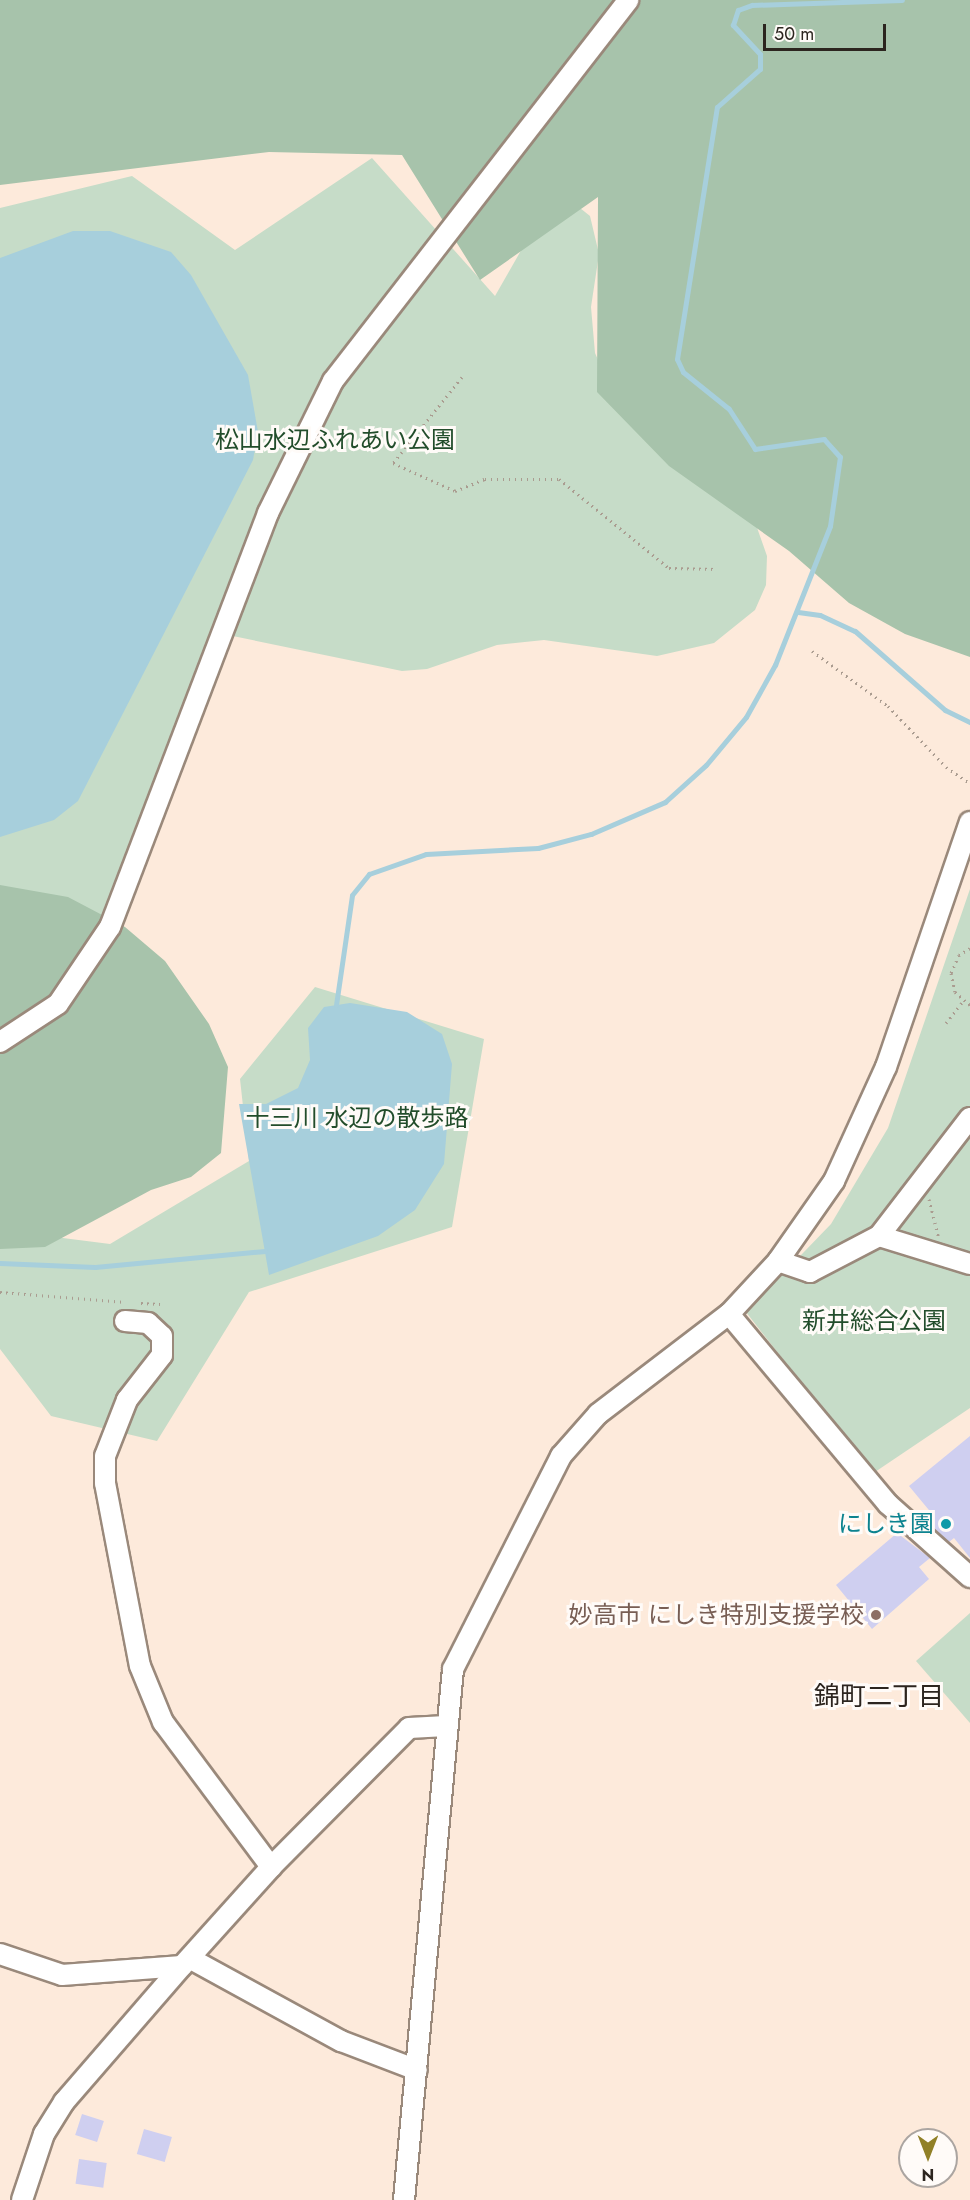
<!DOCTYPE html>
<html>
<head>
<meta charset="utf-8">
<style>
  body { margin:0 }
  #map { position:relative; width:970px; height:2200px; overflow:hidden; background:#fdeadb; font-family:Jost,"Noto Sans JP",sans-serif }
  div>[style] { position:absolute }
  [style*='--x'] { left:calc(var(--x)*1px); top:calc(var(--y)*1px); width:calc(var(--w)*1px); rotate:calc(var(--a)*1deg) }
  .green>* { inset:0; background:#c6dcc8 }
  .forest>* { inset:0; background:#a7c3ab }
  .water>* { inset:0; background:#a7cfdc }
  .stream>* { height:5px; margin:-2.5px; padding:0 2.5px; transform-origin:2.5px; border-radius:2.5px; background:#a7cfdc }
  .building>* { inset:0; background:#cfcff0; transform-origin:0 0 }
  .path>* { height:3px; margin-top:-1.5px; transform-origin:0; background:repeating-linear-gradient(90deg,#aa9c90 0 1.5px,transparent 0 6px) }
  .roads { filter:drop-shadow(2px 0 #9a897b) drop-shadow(-2px 0 #9a897b) drop-shadow(0 2px #9a897b) drop-shadow(0 -2px #9a897b) }
  .minor>* { height:20px; margin:-10px; padding:0 10px; transform-origin:10px; border-radius:10px; background:#fff }
  .dots>* { width:16px; height:16px; translate:-50% -50%; box-sizing:border-box; border:3px solid #fffbf8; border-radius:50% }
  span { translate:-50% -50%; white-space:nowrap; text-align:center; line-height:1.15; -webkit-text-stroke:6px #fffbf8; paint-order:stroke }
  .park-label { font-size:24px; color:#224d2b }
  .culture-label { font-size:24px; color:#0d838f }
  .right { translate:-100% -50%; text-align:right }
  .education-label { font-size:24px; color:#785e54 }
  .neighbourhood-label { font-size:26px; color:#2c251f }
  .north { position:absolute; left:898px; top:2128px; width:60px; height:60px; box-sizing:border-box; background:#fffbf8; border:2px solid #aba5a1; border-radius:50%; rotate:180deg; font-size:16px; font-weight:700; line-height:24px; text-align:center; color:#2c251f }
  .north::after { content:''; display:block; margin:auto; width:21px; height:27px; background:#918027; clip-path:polygon(50% 0,100% 100%,50% 72%,0 100%) }
  .scale { position:absolute; left:763px; top:24px; width:123px; height:27px; box-sizing:border-box; border:3px solid #2c251f; border-top:0; padding-left:8px; font-size:18px; line-height:21px; white-space:nowrap; color:#2c251f; -webkit-text-stroke:4px #fffbf8; paint-order:stroke }
</style>
</head>
<body>
<div id="map">
  <div class="green">
    <i style="clip-path:polygon(372px 158px,495px 296px,531px 233px,580px 208px,590px 216px,599px 254px,591px 307px,595px 353px,603px 371px,754px 519px,767px 556px,766px 585px,755px 610px,714px 643px,657px 656px,544px 640px,497px 645px,427px 669px,402px 671px,223px 634px,110px 927px,0 900px,0 208px,132px 176px,235px 250px)"></i>
    <i style="clip-path:polygon(970px 889px,970px 1408px,872px 1474px,746px 1312px,831px 1224px,888px 1128px)"></i>
    <i style="clip-path:polygon(315px 987px,484px 1039px,452px 1227px,249px 1292px,157px 1441px,51px 1416px,0 1349px,0 1230px,110px 1244px,249px 1161px,240px 1079px)"></i>
    <i style="clip-path:polygon(970px 1613px,970px 1723px,916px 1661px)"></i>
  </div>
  <div class="forest">
    <i style="clip-path:polygon(0 0,970px 0,970px 657px,905px 634px,849px 603px,789px 551px,669px 466px,597px 392px,598px 197px,480px 280px,402px 155px,269px 152px,0 185px)"></i>
    <i style="clip-path:polygon(0 885px,68px 897px,125px 927px,165px 961px,209px 1024px,228px 1067px,221px 1153px,191px 1177px,151px 1190px,45px 1247px,0 1249px)"></i>
  </div>
  <div class="water">
    <i style="clip-path:polygon(73px 231px,110px 231px,171px 252px,191px 275px,248px 375px,258px 432px,253px 460px,78px 801px,54px 820px,0 837px,0 258px)"></i>
    <i style="clip-path:polygon(350px 1003px,407px 1012px,442px 1034px,452px 1064px,444px 1164px,415px 1210px,378px 1236px,269px 1275px,239px 1104px,266px 1104px,298px 1088px,310px 1060px,308px 1028px,324px 1007px)"></i>
  </div>
  <div class="stream">
    <i style="--x:798;--y:612;--w:22;--a:8"></i>
    <i style="--x:820;--y:615;--w:38;--a:25"></i>
    <i style="--x:855;--y:631;--w:120;--a:41.3"></i>
    <i style="--x:945;--y:710;--w:28;--a:26"></i>
    <i style="--x:336;--y:1005;--w:111;--a:-81.7"></i>
    <i style="--x:352;--y:895;--w:27;--a:-51"></i>
    <i style="--x:369;--y:874;--w:60;--a:-19.3"></i>
    <i style="--x:426;--y:854;--w:112;--a:-3.1"></i>
    <i style="--x:538;--y:848;--w:55;--a:-14.8"></i>
    <i style="--x:591;--y:834;--w:81;--a:-23.4"></i>
    <i style="--x:665;--y:802;--w:55;--a:-42.1"></i>
    <i style="--x:706;--y:765;--w:62;--a:-50.2"></i>
    <i style="--x:746;--y:717;--w:60;--a:-60.9"></i>
    <i style="--x:775;--y:665;--w:149;--a:-68.4"></i>
    <i style="--x:830;--y:526;--w:70;--a:-81.8"></i>
    <i style="--x:840;--y:457;--w:24;--a:-132"></i>
    <i style="--x:824;--y:439;--w:70;--a:171.8"></i>
    <i style="--x:755;--y:449;--w:48;--a:-123"></i>
    <i style="--x:729;--y:409;--w:59;--a:-141.2"></i>
    <i style="--x:683;--y:372;--w:14;--a:-115"></i>
    <i style="--x:677;--y:359;--w:255;--a:-81"></i>
    <i style="--x:717;--y:107;--w:57;--a:-41.5"></i>
    <i style="--x:760;--y:69;--w:15;--a:-90"></i>
    <i style="--x:760;--y:54;--w:40;--a:-133"></i>
    <i style="--x:733;--y:25;--w:16;--a:-72"></i>
    <i style="--x:738;--y:10;--w:15;--a:-20"></i>
    <i style="--x:752;--y:5;--w:150;--a:-1.9"></i>
    <i style="--x:0;--y:1263;--w:95;--a:2.4"></i>
    <i style="--x:95;--y:1267;--w:171;--a:-5.4"></i>
  </div>
  <div class="building">
    <i style="clip-path:polygon(970px 1436px,970px 1558px,954px 1538px,949px 1542px,925px 1521px,933px 1515px,909px 1486px)"></i>
    <i style="clip-path:polygon(897px 1533px,930px 1558px,919px 1567px,929px 1579px,872px 1629px,836px 1585px)"></i>
    <i style="left:82px;top:2114px;width:23px;height:22px;rotate:18deg"></i>
    <i style="left:144px;top:2129px;width:29px;height:26px;rotate:16deg"></i>
    <i style="left:79px;top:2159px;width:28px;height:25px;rotate:8deg"></i>
  </div>
  <div class="path">
    <i style="--x:462;--y:377;--w:110;--a:128.7"></i>
    <i style="--x:393;--y:463;--w:68;--a:24.3"></i>
    <i style="--x:455;--y:491;--w:32;--a:-22"></i>
    <i style="--x:485;--y:479;--w:74;--a:0"></i>
    <i style="--x:559;--y:479;--w:141;--a:39"></i>
    <i style="--x:669;--y:568;--w:47;--a:1.2"></i>
    <i style="--x:812;--y:651;--w:94;--a:35.9"></i>
    <i style="--x:888;--y:706;--w:84;--a:46.4"></i>
    <i style="--x:946;--y:767;--w:29;--a:34"></i>
    <i style="--x:970;--y:948;--w:13;--a:148"></i>
    <i style="--x:959;--y:955;--w:20;--a:114"></i>
    <i style="--x:951;--y:973;--w:19;--a:78"></i>
    <i style="--x:955;--y:992;--w:20;--a:41"></i>
    <i style="--x:946;--y:1023;--w:29;--a:-52"></i>
    <i style="--x:929;--y:1199;--w:38;--a:76"></i>
    <i style="--x:0;--y:1292;--w:126;--a:4.5"></i>
    <i style="--x:141;--y:1303;--w:19;--a:3"></i>
  </div>
  <div class="roads">
    <div class="minor">
      <i style="--x:0;--y:1042;--w:69;--a:-33.2"></i>
      <i style="--x:58;--y:1004;--w:93;--a:-56"></i>
      <i style="--x:110;--y:927;--w:443;--a:-69.1"></i>
      <i style="--x:268;--y:513;--w:147;--a:-63.8"></i>
      <i style="--x:333;--y:381;--w:482;--a:-52.2"></i>
      <i style="--x:879;--y:1236;--w:95;--a:17.1"></i>
      <i style="--x:778;--y:1261;--w:34;--a:19"></i>
      <i style="--x:810;--y:1272;--w:78;--a:-27.6"></i>
      <i style="--x:879;--y:1236;--w:149;--a:-52.4"></i>
      <i style="--x:729;--y:1314;--w:248;--a:50.1"></i>
      <i style="--x:888;--y:1504;--w:110;--a:41.7"></i>
      <i style="--x:125;--y:1321;--w:23;--a:5"></i>
      <i style="--x:148;--y:1323;--w:19;--a:43"></i>
      <i style="--x:162;--y:1336;--w:19;--a:90"></i>
      <i style="--x:162;--y:1355;--w:57;--a:127.9"></i>
      <i style="--x:127;--y:1400;--w:60;--a:111.4"></i>
      <i style="--x:105;--y:1456;--w:27;--a:90"></i>
      <i style="--x:105;--y:1483;--w:186;--a:79.2"></i>
      <i style="--x:140;--y:1666;--w:61;--a:67.7"></i>
      <i style="--x:163;--y:1722;--w:181;--a:53.3"></i>
      <i style="--x:0;--y:1954;--w:65;--a:18.7"></i>
      <i style="--x:62;--y:1975;--w:120;--a:-4.3"></i>
      <i style="--x:191;--y:1959;--w:171;--a:28.7"></i>
      <i style="--x:341;--y:2041;--w:81;--a:20.9"></i>
      <i style="--x:22;--y:2200;--w:70;--a:-71.6"></i>
      <i style="--x:44;--y:2134;--w:38;--a:-58"></i>
      <i style="--x:64;--y:2102;--w:180;--a:-49.1"></i>
      <i style="--x:182;--y:1966;--w:133;--a:-48"></i>
      <i style="--x:271;--y:1867;--w:196;--a:-45.2"></i>
      <i style="--x:409;--y:1728;--w:37;--a:-3"></i>
      <i style="--x:404;--y:2200;--w:533;--a:-84.73"></i>
      <i style="--x:453;--y:1669;--w:239;--a:-63.1"></i>
      <i style="--x:561;--y:1456;--w:56;--a:-48.6"></i>
      <i style="--x:598;--y:1414;--w:165;--a:-37.4"></i>
      <i style="--x:729;--y:1314;--w:72;--a:-47.2"></i>
      <i style="--x:778;--y:1261;--w:98;--a:-55"></i>
      <i style="--x:834;--y:1181;--w:125;--a:-65.5"></i>
      <i style="--x:886;--y:1067;--w:259;--a:-71.1"></i>
    </div>
  </div>
  <div class="dots">
    <i style="left:946px;top:1524px;background:#0f9aa8"></i>
    <i style="left:876px;top:1615px;background:#8d6e63"></i>
  </div>
  <div class="park-label">
    <span style="left:335px;top:440px">松山水辺ふれあい公園</span>
    <span style="left:357px;top:1118px">十三川 水辺の散歩路</span>
    <span style="left:874px;top:1321px">新井総合公園</span>
  </div>
  <div class="culture-label">
    <span class="right" style="left:934px;top:1524px">にしき園</span>
  </div>
  <div class="education-label">
    <span class="right" style="left:864px;top:1615px">妙高市 にしき特別支援学校</span>
  </div>
  <div class="neighbourhood-label">
    <span style="left:879px;top:1697px">錦町二丁目</span>
  </div>
  <div class="north">N</div>
  <div class="scale">50 m</div>
</div>
</body>
</html>
